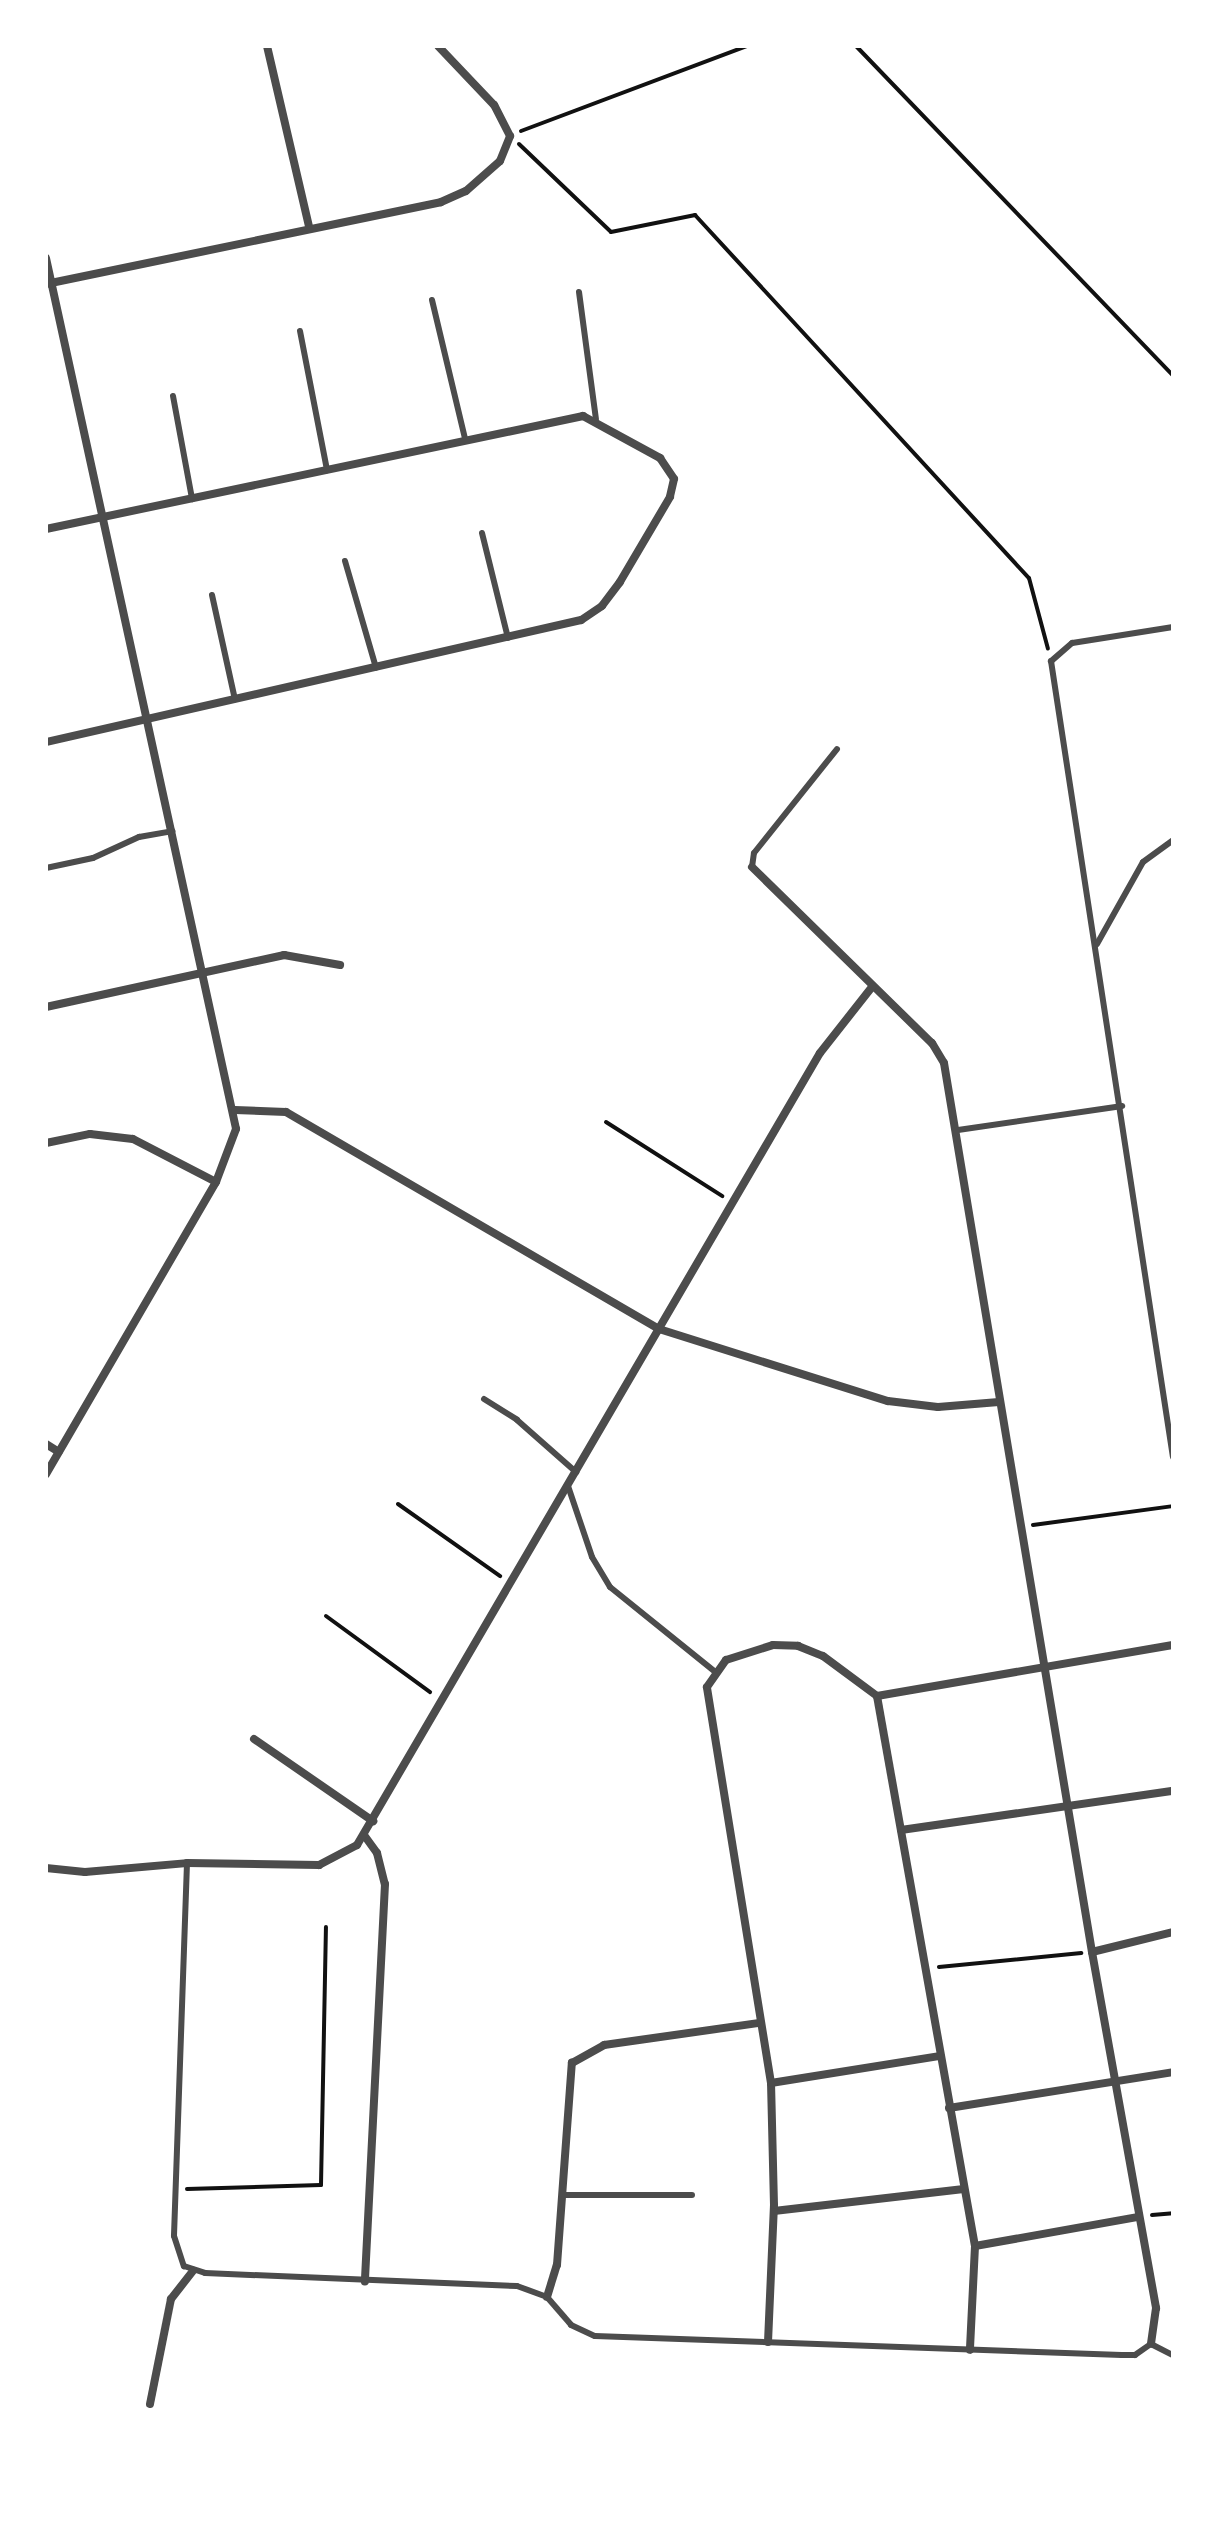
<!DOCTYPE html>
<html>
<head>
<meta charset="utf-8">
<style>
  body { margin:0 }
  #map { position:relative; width:1219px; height:2535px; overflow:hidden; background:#fff; font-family:"PT Serif",serif }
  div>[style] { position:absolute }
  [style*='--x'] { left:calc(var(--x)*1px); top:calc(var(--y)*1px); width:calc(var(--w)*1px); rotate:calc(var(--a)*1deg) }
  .path>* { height:4px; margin:-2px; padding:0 2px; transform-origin:2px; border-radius:2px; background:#111 }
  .service>* { height:6px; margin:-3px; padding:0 3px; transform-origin:3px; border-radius:3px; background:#4c4c4c }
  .minor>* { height:8px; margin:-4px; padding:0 4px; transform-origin:4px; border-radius:4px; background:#4c4c4c }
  span { translate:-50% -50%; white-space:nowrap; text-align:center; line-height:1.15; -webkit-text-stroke:6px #fff; paint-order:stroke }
  .frame { position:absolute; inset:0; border:48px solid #fff; pointer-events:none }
</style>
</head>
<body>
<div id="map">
  <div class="path">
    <i style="--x:856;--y:46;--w:457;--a:46.1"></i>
    <i style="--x:521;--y:131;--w:241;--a:-20.6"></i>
    <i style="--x:519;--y:144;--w:127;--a:43.7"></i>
    <i style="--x:611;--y:232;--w:86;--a:-11.4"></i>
    <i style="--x:695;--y:215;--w:493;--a:47.4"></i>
    <i style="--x:1029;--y:578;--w:73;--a:75"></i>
    <i style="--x:606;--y:1122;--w:138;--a:32.5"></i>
    <i style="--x:398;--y:1504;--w:125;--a:35.2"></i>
    <i style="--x:1033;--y:1525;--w:141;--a:-7.7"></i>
    <i style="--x:326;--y:1616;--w:129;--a:36.2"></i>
    <i style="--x:939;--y:1967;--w:143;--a:-5.6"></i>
    <i style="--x:187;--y:2189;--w:134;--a:-1.7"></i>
    <i style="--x:321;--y:2185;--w:258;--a:-88.9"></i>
    <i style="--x:1152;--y:2215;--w:21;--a:-5"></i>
  </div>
  <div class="service">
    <i style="--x:579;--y:292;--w:128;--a:82.4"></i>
    <i style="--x:432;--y:300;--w:142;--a:76.6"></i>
    <i style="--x:300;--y:331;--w:142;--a:79"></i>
    <i style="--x:173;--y:396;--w:105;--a:79.5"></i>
    <i style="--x:482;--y:533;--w:108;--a:76.1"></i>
    <i style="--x:345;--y:561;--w:111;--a:73.8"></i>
    <i style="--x:212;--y:595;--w:107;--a:77.6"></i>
    <i style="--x:1173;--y:627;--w:102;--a:171"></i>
    <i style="--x:1072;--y:643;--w:28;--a:139"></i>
    <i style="--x:1051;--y:661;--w:805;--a:81.29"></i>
    <i style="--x:752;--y:867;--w:14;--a:-82"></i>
    <i style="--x:754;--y:853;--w:133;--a:-51.4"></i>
    <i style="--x:46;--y:868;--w:48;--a:-12"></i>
    <i style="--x:93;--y:858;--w:51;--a:-24.5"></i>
    <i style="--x:139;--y:837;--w:34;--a:-10"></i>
    <i style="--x:1097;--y:944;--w:94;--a:-60.7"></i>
    <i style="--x:1143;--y:862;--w:37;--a:-36"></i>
    <i style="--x:958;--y:1130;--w:166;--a:-8.3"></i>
    <i style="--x:484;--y:1399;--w:39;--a:32"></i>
    <i style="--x:517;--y:1420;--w:79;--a:41.4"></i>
    <i style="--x:568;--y:1486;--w:75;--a:71.3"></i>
    <i style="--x:592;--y:1557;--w:35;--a:59"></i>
    <i style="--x:610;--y:1587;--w:134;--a:38.9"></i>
    <i style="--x:187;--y:1863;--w:373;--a:92"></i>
    <i style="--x:174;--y:2236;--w:32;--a:72"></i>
    <i style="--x:184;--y:2266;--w:22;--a:18"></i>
    <i style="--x:205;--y:2273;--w:312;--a:2.4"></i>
    <i style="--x:517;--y:2286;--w:32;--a:20"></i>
    <i style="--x:547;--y:2297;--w:37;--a:49"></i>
    <i style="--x:571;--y:2325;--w:26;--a:25"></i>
    <i style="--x:595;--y:2336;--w:527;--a:2.06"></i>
    <i style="--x:1122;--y:2355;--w:13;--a:0"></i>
    <i style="--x:1135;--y:2355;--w:19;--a:-35"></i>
    <i style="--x:1151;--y:2344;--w:25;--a:27"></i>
    <i style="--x:563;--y:2195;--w:129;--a:0"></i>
  </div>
  <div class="minor">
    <i style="--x:267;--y:46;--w:186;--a:76.9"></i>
    <i style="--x:46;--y:258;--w:891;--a:77.69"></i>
    <i style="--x:236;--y:1129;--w:57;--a:110.7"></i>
    <i style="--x:216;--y:1182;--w:338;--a:120.2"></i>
    <i style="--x:46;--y:284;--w:403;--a:-11.7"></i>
    <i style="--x:441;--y:202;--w:27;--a:-24"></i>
    <i style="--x:466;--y:191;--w:45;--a:-41.4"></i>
    <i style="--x:500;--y:161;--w:27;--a:-68"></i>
    <i style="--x:510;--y:136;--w:35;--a:-117"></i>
    <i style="--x:494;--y:105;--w:81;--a:-133.5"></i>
    <i style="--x:46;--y:529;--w:549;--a:-11.88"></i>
    <i style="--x:583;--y:416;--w:88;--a:28.6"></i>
    <i style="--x:660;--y:458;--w:25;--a:56"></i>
    <i style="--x:674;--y:479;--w:18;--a:103"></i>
    <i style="--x:670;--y:497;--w:99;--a:120.5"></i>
    <i style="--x:620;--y:582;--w:30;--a:127"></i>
    <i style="--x:602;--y:606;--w:25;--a:146"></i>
    <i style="--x:581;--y:620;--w:549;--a:167.15"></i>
    <i style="--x:752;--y:867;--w:252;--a:44.4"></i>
    <i style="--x:932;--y:1043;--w:23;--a:59"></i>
    <i style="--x:944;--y:1063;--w:901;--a:80.55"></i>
    <i style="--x:1092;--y:1952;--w:362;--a:79.8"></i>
    <i style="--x:1156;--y:2308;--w:36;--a:98"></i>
    <i style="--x:46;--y:1007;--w:244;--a:-12.3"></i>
    <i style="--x:284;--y:955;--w:57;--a:10.1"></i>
    <i style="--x:235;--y:1110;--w:51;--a:2.2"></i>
    <i style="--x:286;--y:1112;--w:432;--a:30.2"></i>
    <i style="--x:659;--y:1329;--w:240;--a:17.5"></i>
    <i style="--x:888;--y:1401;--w:50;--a:6.8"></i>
    <i style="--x:938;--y:1407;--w:61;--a:-4.7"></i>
    <i style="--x:46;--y:1143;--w:45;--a:-11.6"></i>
    <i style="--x:90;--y:1134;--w:43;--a:6.6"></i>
    <i style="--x:133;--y:1139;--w:93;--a:27.4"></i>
    <i style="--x:46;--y:1444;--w:15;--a:32"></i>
    <i style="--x:877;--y:1696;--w:300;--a:-9.8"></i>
    <i style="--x:254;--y:1739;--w:145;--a:34.6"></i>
    <i style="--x:901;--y:1830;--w:275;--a:-8.2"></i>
    <i style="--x:364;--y:1835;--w:22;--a:54"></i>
    <i style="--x:377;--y:1853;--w:32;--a:76"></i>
    <i style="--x:385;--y:1884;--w:398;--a:92.9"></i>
    <i style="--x:46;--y:1868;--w:39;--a:6"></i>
    <i style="--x:85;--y:1872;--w:102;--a:-5"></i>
    <i style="--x:187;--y:1863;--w:132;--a:0.9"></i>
    <i style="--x:319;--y:1865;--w:43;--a:-27.8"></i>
    <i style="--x:357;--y:1845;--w:917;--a:-59.69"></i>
    <i style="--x:820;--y:1053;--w:84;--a:-51.8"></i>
    <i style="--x:1092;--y:1952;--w:83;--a:-13.9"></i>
    <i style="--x:771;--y:2083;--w:170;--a:-9.1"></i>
    <i style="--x:949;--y:2108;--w:227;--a:-9.1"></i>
    <i style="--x:774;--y:2211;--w:191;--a:-6.6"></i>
    <i style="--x:975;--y:2246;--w:166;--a:-10.1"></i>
    <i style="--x:547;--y:2297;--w:34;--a:-73"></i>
    <i style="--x:557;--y:2265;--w:203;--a:-85.8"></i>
    <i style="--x:572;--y:2063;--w:37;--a:-29"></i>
    <i style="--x:604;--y:2045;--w:157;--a:-8.1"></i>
    <i style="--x:768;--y:2342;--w:137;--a:-87.5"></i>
    <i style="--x:774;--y:2205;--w:122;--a:-91.4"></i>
    <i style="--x:771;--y:2083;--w:401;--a:-99.2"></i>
    <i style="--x:707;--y:1687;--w:33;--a:-55"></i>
    <i style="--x:726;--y:1660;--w:49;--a:-17.7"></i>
    <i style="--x:773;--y:1645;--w:25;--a:2"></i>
    <i style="--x:798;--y:1646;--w:27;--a:22"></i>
    <i style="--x:823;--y:1656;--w:67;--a:36.5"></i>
    <i style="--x:877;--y:1696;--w:559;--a:79.9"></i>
    <i style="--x:975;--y:2246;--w:104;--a:92.8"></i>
    <i style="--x:150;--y:2404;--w:107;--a:-78.7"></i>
    <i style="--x:171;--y:2299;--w:36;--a:-52"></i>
  </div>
  <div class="frame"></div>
</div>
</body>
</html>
